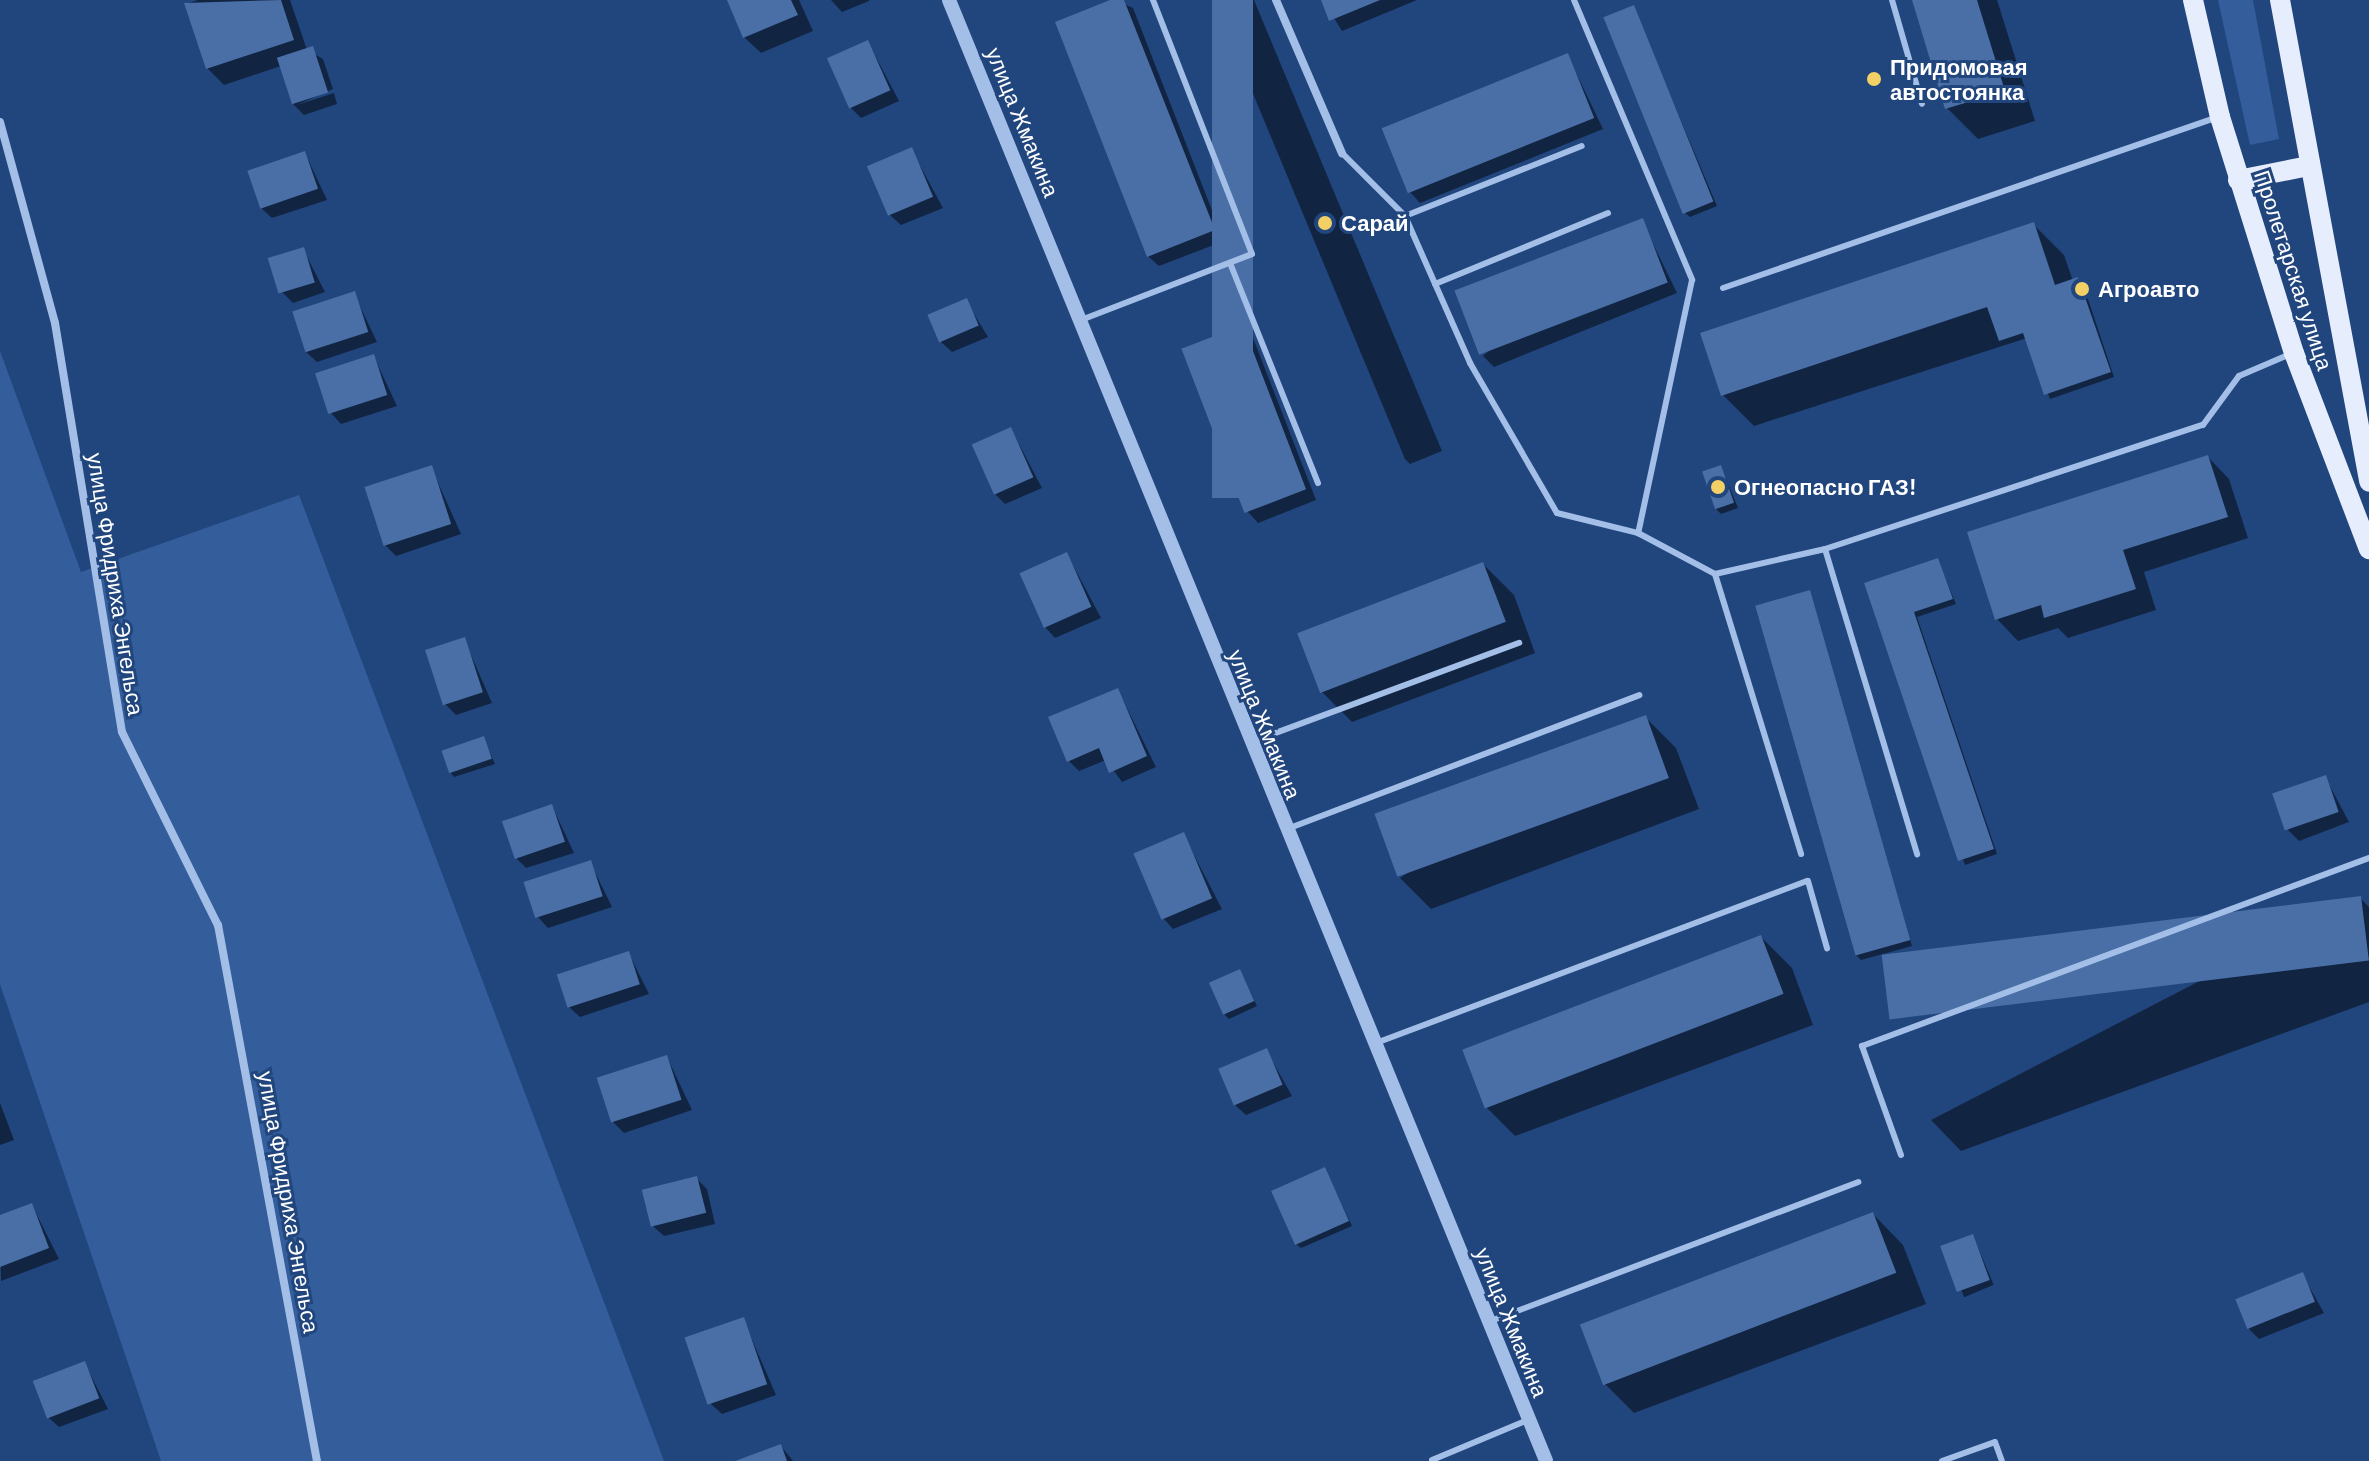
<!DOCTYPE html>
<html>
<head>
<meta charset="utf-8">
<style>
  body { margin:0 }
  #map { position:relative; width:2369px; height:1461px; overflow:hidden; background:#21457d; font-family:Barlow,sans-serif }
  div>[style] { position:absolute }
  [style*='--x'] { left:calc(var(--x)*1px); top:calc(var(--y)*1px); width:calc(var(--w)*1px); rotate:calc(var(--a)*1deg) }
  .green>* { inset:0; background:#345e9b }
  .shadow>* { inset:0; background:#0007; transform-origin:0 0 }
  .building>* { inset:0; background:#496fa6; transform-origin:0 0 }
  .service>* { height:6px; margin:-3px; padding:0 3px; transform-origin:3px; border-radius:3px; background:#a4bfe7 }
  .minor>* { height:8px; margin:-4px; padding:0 4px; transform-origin:4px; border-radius:4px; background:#a4bfe7 }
  .tertiary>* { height:14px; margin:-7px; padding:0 7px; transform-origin:7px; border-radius:7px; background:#a4bfe7 }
  .primary>* { height:20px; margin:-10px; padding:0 10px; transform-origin:10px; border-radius:10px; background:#e6eefd }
  .dots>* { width:22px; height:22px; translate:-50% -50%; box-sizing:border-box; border:4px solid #21457d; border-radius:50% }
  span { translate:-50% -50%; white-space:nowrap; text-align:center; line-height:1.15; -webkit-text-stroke:6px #21457d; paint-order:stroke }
  .poi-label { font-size:22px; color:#fff; font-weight:700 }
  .left { translate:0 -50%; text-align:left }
  .street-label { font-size:22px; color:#fff }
</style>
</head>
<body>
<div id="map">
  <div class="green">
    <i style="clip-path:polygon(2218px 0,2253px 0,2279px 139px,2250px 145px)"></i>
    <i style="clip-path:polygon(0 351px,81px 572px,299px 495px,664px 1461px,161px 1461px,0 984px)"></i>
  </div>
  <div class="shadow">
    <i style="clip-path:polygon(198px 0,290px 0,307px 50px,323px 59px,333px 89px,297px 105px,334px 93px,337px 104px,304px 115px,293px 104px,281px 66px,224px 85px,207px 68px,186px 4px)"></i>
    <i style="clip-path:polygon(729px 0,799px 0,813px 31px,761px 53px,744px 37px)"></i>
    <i style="clip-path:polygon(831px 0,869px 0,869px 1px,842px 12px)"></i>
    <i style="clip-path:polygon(1115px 0,1133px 8px,1224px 241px,1159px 266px,1148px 256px)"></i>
    <i style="clip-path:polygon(1214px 0,1254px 0,1442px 451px,1410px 464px,1405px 459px)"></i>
    <i style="clip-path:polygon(1323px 0,1417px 0,1342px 31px)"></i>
    <i style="clip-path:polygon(1914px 0,1997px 0,2035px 121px,1978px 139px,1947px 108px)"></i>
    <i style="clip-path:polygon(1633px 7px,1717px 206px,1690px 217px,1685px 213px)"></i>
    <i style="clip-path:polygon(868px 42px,899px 101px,861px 118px,850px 107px)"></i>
    <i style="clip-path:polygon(1568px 56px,1603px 129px,1420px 203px,1410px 192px)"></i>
    <i style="clip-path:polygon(911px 149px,943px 208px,901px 225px,890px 215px)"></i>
    <i style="clip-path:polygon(305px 153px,327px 200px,272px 218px,261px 208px)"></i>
    <i style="clip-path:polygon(1642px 221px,1677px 293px,1494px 367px,1483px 356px)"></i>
    <i style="clip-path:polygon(2033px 224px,2064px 255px,2073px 281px,2083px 284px,2114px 377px,2050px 399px,2027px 338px,1754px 426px,1723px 395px)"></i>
    <i style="clip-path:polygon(303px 249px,325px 292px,293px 303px,282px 292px)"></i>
    <i style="clip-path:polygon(354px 294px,377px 342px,317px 362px,306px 352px)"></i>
    <i style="clip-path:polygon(966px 301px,988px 337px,952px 352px,941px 342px)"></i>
    <i style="clip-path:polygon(1242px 327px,1253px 338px,1316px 500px,1258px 523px,1248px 512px)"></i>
    <i style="clip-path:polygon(374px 357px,397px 406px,341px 424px,331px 413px)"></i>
    <i style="clip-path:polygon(1011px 429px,1042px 488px,1005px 504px,994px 493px)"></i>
    <i style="clip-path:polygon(2208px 457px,2229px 479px,2248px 538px,2144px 572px,2156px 610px,2068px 638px,2058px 628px,2018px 641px,1997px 619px)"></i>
    <i style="clip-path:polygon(431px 467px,461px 534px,396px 556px,385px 545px)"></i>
    <i style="clip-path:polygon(1721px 467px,1738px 508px,1721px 514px,1716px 509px)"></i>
    <i style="clip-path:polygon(1067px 554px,1101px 618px,1055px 638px,1045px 627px)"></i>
    <i style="clip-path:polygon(1938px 561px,1956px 604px,1917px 617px,1997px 854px,1965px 865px,1867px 585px)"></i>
    <i style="clip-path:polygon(1483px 564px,1514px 595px,1535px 653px,1352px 722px,1321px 691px)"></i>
    <i style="clip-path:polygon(1809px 592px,1912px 946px,1861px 960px,1856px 955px)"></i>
    <i style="clip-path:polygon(464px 639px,492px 703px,456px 715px,445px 704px)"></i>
    <i style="clip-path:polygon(1118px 690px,1156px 767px,1122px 782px,1106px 760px,1079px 771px,1069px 761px)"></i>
    <i style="clip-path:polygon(1645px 717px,1676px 748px,1699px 809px,1431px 909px,1400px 878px)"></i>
    <i style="clip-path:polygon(483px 738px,495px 764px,454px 777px,450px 772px)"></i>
    <i style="clip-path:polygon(2325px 777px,2349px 822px,2299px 841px,2288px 830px)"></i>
    <i style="clip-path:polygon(552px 806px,574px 853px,526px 868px,516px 858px)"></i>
    <i style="clip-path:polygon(1183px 834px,1222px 909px,1173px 929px,1163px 918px)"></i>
    <i style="clip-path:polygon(590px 862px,612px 907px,548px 928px,538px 917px)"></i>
    <i style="clip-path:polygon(2360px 898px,2369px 907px,2369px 1002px,1961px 1151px,1931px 1120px)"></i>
    <i style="clip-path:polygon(1761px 937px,1792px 968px,1813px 1025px,1515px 1136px,1485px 1106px)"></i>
    <i style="clip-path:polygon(629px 954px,649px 994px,580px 1017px,569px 1007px)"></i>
    <i style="clip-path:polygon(1240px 971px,1257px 1006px,1229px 1019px,1224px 1014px)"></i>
    <i style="clip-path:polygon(1266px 1050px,1292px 1096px,1246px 1115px,1235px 1105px)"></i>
    <i style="clip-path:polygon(667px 1057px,692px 1110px,624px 1133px,613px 1122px)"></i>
    <i style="clip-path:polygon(0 1103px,14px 1140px,0 1145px)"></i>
    <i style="clip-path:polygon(1325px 1169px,1352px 1226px,1301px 1248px,1296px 1244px)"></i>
    <i style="clip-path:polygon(696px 1178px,707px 1189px,715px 1224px,664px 1236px,653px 1226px)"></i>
    <i style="clip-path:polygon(32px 1205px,59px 1259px,1px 1281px,0 1217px)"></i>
    <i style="clip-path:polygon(1873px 1214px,1903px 1245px,1926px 1304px,1634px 1413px,1603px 1382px)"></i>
    <i style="left:1973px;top:1236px;width:53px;height:32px;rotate:67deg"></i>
    <i style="clip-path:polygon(2302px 1274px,2324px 1313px,2259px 1339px,2249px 1329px)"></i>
    <i style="clip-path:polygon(743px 1319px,776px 1395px,722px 1414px,711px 1404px)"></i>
    <i style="clip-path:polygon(85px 1364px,108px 1409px,59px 1427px,48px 1417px)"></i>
    <i style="clip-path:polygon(781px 1446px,793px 1461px,743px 1461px)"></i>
  </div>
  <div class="building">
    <i style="clip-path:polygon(281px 0,294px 40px,206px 69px,184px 3px)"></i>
    <i style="clip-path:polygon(727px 0,791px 0,798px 15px,743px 38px)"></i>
    <i style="clip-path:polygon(1110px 0,1124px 0,1215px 230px,1147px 257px,1055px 22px)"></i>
    <i style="left:1212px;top:0;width:41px;height:498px"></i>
    <i style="clip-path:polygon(1321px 0,1380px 0,1329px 21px)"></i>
    <i style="clip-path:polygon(1912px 0,1977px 0,2005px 91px,1945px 109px)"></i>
    <i style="left:1634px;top:5px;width:212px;height:33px;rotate:68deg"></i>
    <i style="left:868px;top:40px;width:55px;height:45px;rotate:66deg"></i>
    <i style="left:313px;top:46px;width:49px;height:38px;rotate:72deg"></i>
    <i style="left:1568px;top:53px;width:70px;height:201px;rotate:68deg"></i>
    <i style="left:912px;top:147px;width:54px;height:49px;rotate:67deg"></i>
    <i style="left:305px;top:151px;width:40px;height:61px;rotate:71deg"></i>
    <i style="left:1643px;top:218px;width:69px;height:202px;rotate:69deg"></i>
    <i style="clip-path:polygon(2034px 222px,2055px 285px,2078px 277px,2111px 372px,2044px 395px,2023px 333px,1999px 341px,1987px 307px,1721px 396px,1700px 333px)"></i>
    <i style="left:304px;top:247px;width:37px;height:38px;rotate:73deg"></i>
    <i style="left:355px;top:291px;width:43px;height:66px;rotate:72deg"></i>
    <i style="left:967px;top:298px;width:30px;height:43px;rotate:67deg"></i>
    <i style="left:1243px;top:325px;width:176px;height:66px;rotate:69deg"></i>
    <i style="left:374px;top:354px;width:43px;height:62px;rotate:72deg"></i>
    <i style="left:1011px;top:427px;width:55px;height:43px;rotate:66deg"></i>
    <i style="clip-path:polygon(2208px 455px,2228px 517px,2123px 550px,2136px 589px,2044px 618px,2041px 605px,1995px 620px,1967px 532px)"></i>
    <i style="left:432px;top:465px;width:62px;height:71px;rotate:72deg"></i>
    <i style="left:1721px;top:465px;width:40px;height:20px;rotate:71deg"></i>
    <i style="left:1067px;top:552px;width:60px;height:52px;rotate:66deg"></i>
    <i style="clip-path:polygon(1938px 558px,1953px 599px,1914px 612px,1994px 849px,1958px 861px,1864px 583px)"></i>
    <i style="left:1483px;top:562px;width:64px;height:199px;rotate:69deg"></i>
    <i style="left:1810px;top:590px;width:364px;height:57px;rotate:74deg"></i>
    <i style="left:465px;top:637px;width:58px;height:42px;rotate:72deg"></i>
    <i style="clip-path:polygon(1118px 688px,1147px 756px,1109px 773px,1099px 748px,1067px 762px,1048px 717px)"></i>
    <i style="left:1646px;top:715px;width:67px;height:289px;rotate:70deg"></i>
    <i style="left:484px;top:736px;width:24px;height:45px;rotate:71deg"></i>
    <i style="left:2326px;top:775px;width:39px;height:57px;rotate:71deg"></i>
    <i style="left:552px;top:804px;width:40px;height:53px;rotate:71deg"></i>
    <i style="left:1184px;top:832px;width:72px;height:55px;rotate:67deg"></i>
    <i style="left:591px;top:860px;width:38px;height:71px;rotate:72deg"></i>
    <i style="left:2361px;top:896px;width:65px;height:483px;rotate:83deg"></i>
    <i style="left:1761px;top:935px;width:63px;height:320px;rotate:69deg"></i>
    <i style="left:629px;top:951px;width:35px;height:76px;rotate:72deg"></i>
    <i style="left:1240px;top:969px;width:35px;height:34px;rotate:66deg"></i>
    <i style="left:1267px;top:1048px;width:40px;height:53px;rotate:67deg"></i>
    <i style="left:667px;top:1055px;width:47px;height:74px;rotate:72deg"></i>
    <i style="left:1325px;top:1167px;width:59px;height:59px;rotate:66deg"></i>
    <i style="left:697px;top:1176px;width:38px;height:57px;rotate:76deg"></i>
    <i style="clip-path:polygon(32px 1203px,49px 1248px,0 1267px,0 1215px)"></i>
    <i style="left:1873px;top:1212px;width:65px;height:314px;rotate:69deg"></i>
    <i style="left:1973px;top:1234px;width:49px;height:35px;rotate:70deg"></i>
    <i style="left:2303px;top:1272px;width:32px;height:73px;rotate:68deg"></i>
    <i style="left:744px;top:1317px;width:71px;height:63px;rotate:71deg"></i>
    <i style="left:85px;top:1361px;width:40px;height:56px;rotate:69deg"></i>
    <i style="clip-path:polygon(781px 1444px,787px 1461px,735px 1461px)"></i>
  </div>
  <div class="service">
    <i style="--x:1574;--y:0;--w:304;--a:67.1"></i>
    <i style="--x:1692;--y:280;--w:259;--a:102"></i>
    <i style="--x:1892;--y:0;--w:108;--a:73.9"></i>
    <i style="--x:1342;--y:153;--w:89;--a:45"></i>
    <i style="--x:1405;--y:216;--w:161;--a:66.1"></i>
    <i style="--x:1470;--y:363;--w:173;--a:59.9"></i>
    <i style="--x:1557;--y:513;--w:83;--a:13.9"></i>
    <i style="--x:1638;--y:533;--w:87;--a:28"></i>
    <i style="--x:1715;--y:574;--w:113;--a:-12.8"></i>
    <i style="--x:1825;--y:549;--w:398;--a:-18.2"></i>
    <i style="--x:2203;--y:425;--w:61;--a:-53.7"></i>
    <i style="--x:2239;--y:376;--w:56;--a:-23.3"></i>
    <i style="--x:1405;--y:216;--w:190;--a:-21.6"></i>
    <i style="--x:1230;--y:263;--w:237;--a:68.2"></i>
    <i style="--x:1435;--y:284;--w:187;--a:-22.3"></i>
    <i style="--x:1723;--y:288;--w:521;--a:-19.06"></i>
    <i style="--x:1081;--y:320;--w:183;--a:-21.1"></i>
    <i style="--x:1252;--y:254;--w:273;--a:-111.3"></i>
    <i style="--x:1825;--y:549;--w:319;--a:73.2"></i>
    <i style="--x:1715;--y:574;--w:293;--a:72.9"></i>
    <i style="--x:1251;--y:742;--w:286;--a:-20.3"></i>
    <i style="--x:1287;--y:829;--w:377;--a:-20.8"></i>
    <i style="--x:1376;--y:1043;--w:461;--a:-20.6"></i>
    <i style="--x:1808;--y:881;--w:70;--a:74.2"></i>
    <i style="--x:1901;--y:1155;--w:116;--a:-109.7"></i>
    <i style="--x:1862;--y:1046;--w:541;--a:-20.35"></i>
    <i style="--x:1488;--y:1322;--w:396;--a:-20.7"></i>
    <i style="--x:1432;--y:1460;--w:104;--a:-22.6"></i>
    <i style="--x:1942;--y:1461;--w:56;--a:-19.7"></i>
    <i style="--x:1995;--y:1442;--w:20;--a:70"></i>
  </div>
  <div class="minor">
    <i style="--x:1276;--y:0;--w:167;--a:66.7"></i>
    <i style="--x:0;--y:122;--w:208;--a:74.7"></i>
    <i style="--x:55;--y:323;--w:414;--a:80.7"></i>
    <i style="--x:122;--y:732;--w:216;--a:63.6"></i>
    <i style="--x:218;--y:925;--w:545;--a:79.54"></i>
  </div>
  <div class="tertiary">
    <i style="--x:949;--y:0;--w:1578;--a:67.77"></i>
  </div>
  <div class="primary">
    <i style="--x:2193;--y:0;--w:120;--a:77"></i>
    <i style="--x:2220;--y:117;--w:247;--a:72.6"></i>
    <i style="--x:2294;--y:353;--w:210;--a:69.1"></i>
    <i style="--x:2280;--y:0;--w:490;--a:79.5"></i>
    <i style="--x:2238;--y:180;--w:72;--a:-11.2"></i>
  </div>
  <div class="dots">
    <i style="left:1874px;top:79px;background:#f3d065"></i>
    <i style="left:1325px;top:223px;background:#f3d065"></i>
    <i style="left:2082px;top:289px;background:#f3d065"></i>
    <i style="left:1718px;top:487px;background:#f3d065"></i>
  </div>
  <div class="poi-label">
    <span class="left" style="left:1890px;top:79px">Придомовая<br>автостоянка</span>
    <span class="left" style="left:1341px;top:223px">Сарай</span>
    <span class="left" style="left:2098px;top:289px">Агроавто</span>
    <span class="left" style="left:1734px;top:487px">Огнеопасно ГАЗ!</span>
  </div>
  <div class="street-label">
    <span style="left:1023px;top:122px;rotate:68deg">улица Жмакина</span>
    <span style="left:2294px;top:270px;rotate:72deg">Пролетарская улица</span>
    <span style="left:116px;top:584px;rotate:81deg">улица Фридриха Энгельса</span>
    <span style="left:1265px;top:724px;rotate:68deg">улица Жмакина</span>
    <span style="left:289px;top:1202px;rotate:80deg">улица Фридриха Энгельса</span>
    <span style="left:1512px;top:1322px;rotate:68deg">улица Жмакина</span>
  </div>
</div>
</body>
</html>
